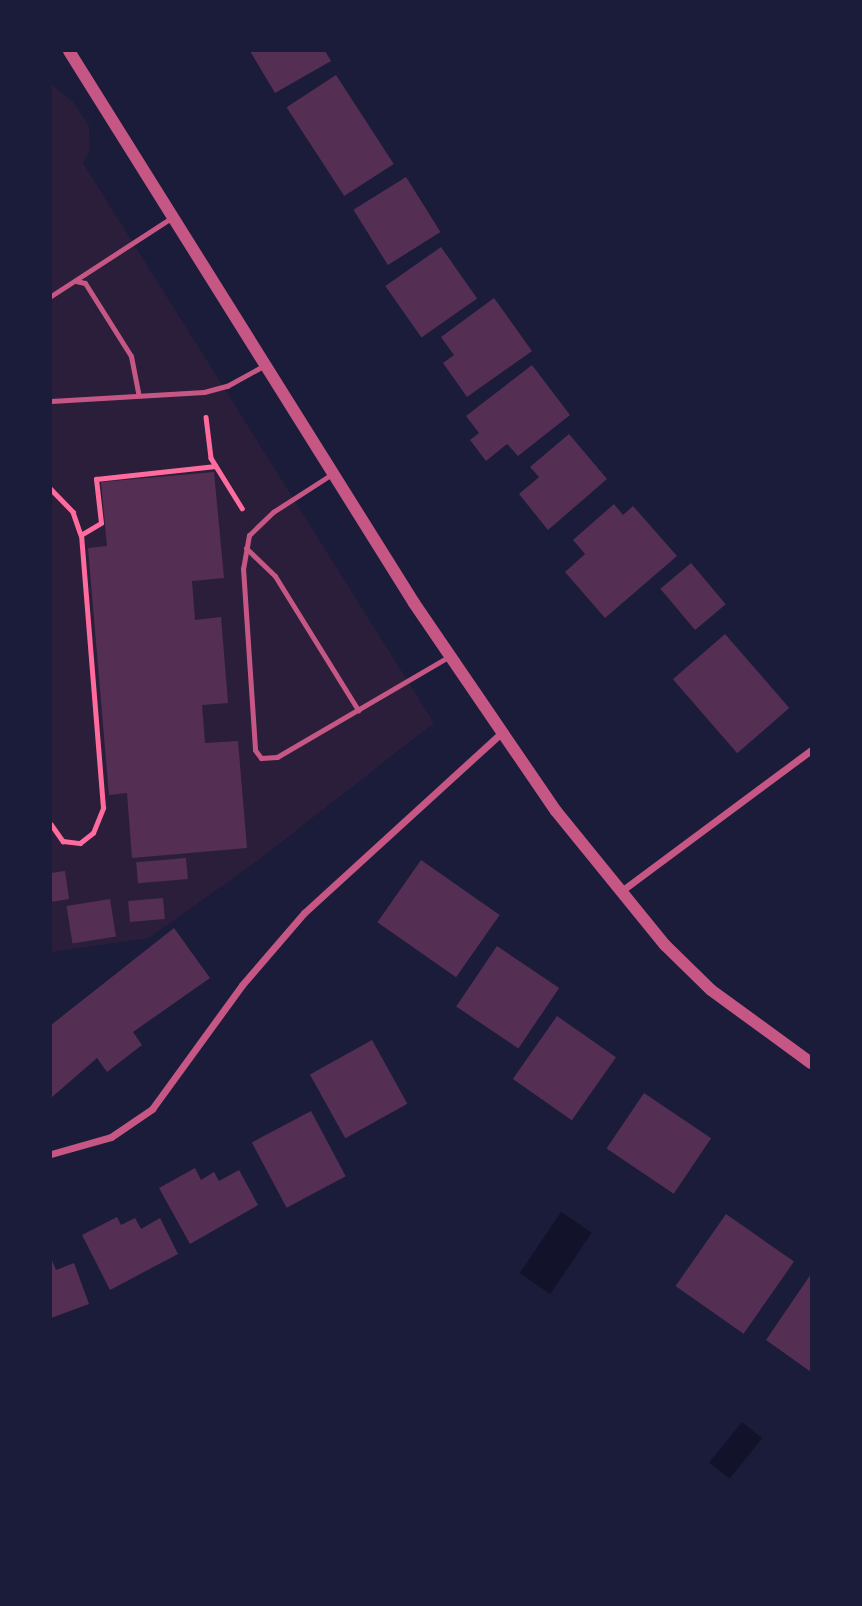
<!DOCTYPE html>
<html>
<head>
<meta charset="utf-8">
<style>
  body { margin:0 }
  #map { position:relative; width:862px; height:1606px; overflow:hidden; background:#1b1b3a; font-family:"Titillium Web",sans-serif }
  div>[style] { position:absolute }
  [style*='--x'] { left:calc(var(--x)*1px); top:calc(var(--y)*1px); width:calc(var(--w)*1px); rotate:calc(var(--a)*1deg) }
  .green>* { inset:0; background:#2a1e3b }
  .water>* { inset:0; background:#12122b; transform-origin:0 0 }
  .building>* { inset:0; background:#542f53; transform-origin:0 0 }
  .path>* { height:4.5px; margin:-2.25px; padding:0 2.25px; transform-origin:2.25px; border-radius:2.25px; background:#ff6b9d }
  .service>* { height:5px; margin:-2.5px; padding:0 2.5px; transform-origin:2.5px; border-radius:2.5px; background:#c65784 }
  .minor>* { height:7px; margin:-3.5px; padding:0 3.5px; transform-origin:3.5px; border-radius:3.5px; background:#c65784 }
  .tertiary>* { height:12px; margin:-6px; padding:0 6px; transform-origin:6px; border-radius:6px; background:#c65784 }
  span { translate:-50% -50%; white-space:nowrap; text-align:center; line-height:1.15; -webkit-text-stroke:7px #1b1b3a; paint-order:stroke }
  .frame { position:absolute; inset:0; border:52px solid #1b1b3a; pointer-events:none }
</style>
</head>
<body>
<div id="map">
  <div class="green">
    <i style="clip-path:polygon(51px 84px,73px 102px,89px 126px,90px 149px,83px 163px,434px 723px,257px 861px,149px 938px,51px 952px)"></i>
  </div>
  <div class="water">
    <i style="left:561px;top:1212px;width:37px;height:74px;rotate:34deg"></i>
    <i style="left:742px;top:1422px;width:26px;height:52px;rotate:39deg"></i>
  </div>
  <div class="building">
    <i style="clip-path:polygon(250px 51px,325px 51px,331px 61px,275px 93px)"></i>
    <i style="left:336px;top:75px;width:106px;height:59px;rotate:57deg"></i>
    <i style="left:406px;top:177px;width:65px;height:62px;rotate:58deg"></i>
    <i style="left:441px;top:247px;width:63px;height:68px;rotate:55deg"></i>
    <i style="clip-path:polygon(494px 298px,532px 351px,467px 397px,443px 363px,454px 355px,441px 337px)"></i>
    <i style="clip-path:polygon(532px 365px,570px 415px,518px 456px,507px 444px,486px 461px,470px 440px,479px 433px,466px 416px)"></i>
    <i style="clip-path:polygon(569px 434px,607px 479px,548px 530px,519px 494px,539px 477px,530px 467px)"></i>
    <i style="clip-path:polygon(214px 472px,224px 578px,192px 581px,195px 620px,221px 617px,228px 703px,202px 705px,205px 743px,238px 741px,247px 848px,132px 858px,127px 793px,109px 795px,88px 548px,107px 546px,101px 482px)"></i>
    <i style="clip-path:polygon(614px 504px,623px 515px,633px 506px,677px 556px,605px 618px,565px 572px,585px 554px,573px 540px)"></i>
    <i style="left:691px;top:563px;width:54px;height:40px;rotate:50deg"></i>
    <i style="left:725px;top:634px;width:98px;height:69px;rotate:49deg"></i>
    <i style="left:186px;top:858px;width:21px;height:50px;rotate:85deg"></i>
    <i style="left:421px;top:860px;width:96px;height:76px;rotate:35deg"></i>
    <i style="clip-path:polygon(65px 871px,69px 899px,51px 902px,51px 873px)"></i>
    <i style="left:163px;top:898px;width:21px;height:35px;rotate:85deg"></i>
    <i style="left:110px;top:899px;width:38px;height:44px;rotate:81deg"></i>
    <i style="clip-path:polygon(174px 928px,210px 978px,133px 1032px,142px 1045px,107px 1072px,97px 1058px,51px 1098px,51px 1025px)"></i>
    <i style="left:497px;top:946px;width:75px;height:73px;rotate:34deg"></i>
    <i style="left:557px;top:1016px;width:72px;height:77px;rotate:35deg"></i>
    <i style="left:372px;top:1040px;width:73px;height:71px;rotate:61deg"></i>
    <i style="left:644px;top:1093px;width:81px;height:67px;rotate:34deg"></i>
    <i style="left:311px;top:1111px;width:74px;height:67px;rotate:62deg"></i>
    <i style="clip-path:polygon(195px 1168px,201px 1180px,214px 1172px,219px 1181px,239px 1170px,258px 1205px,190px 1244px,159px 1188px)"></i>
    <i style="left:726px;top:1214px;width:83px;height:88px;rotate:35deg"></i>
    <i style="clip-path:polygon(117px 1217px,121px 1225px,135px 1218px,141px 1229px,160px 1218px,178px 1254px,110px 1290px,82px 1235px)"></i>
    <i style="clip-path:polygon(51px 1258px,56px 1270px,74px 1263px,89px 1304px,51px 1318px)"></i>
    <i style="clip-path:polygon(811px 1274px,811px 1372px,766px 1340px)"></i>
  </div>
  <div class="path">
    <i style="--x:206;--y:417;--w:41;--a:83"></i>
    <i style="--x:211;--y:458;--w:59;--a:58.2"></i>
    <i style="--x:51;--y:489;--w:32;--a:46"></i>
    <i style="--x:73;--y:512;--w:24;--a:71"></i>
    <i style="--x:51;--y:824;--w:21;--a:55"></i>
    <i style="--x:63;--y:841;--w:17;--a:7"></i>
    <i style="--x:80;--y:843;--w:16;--a:-38"></i>
    <i style="--x:93;--y:833;--w:27;--a:-68"></i>
    <i style="--x:103;--y:808;--w:274;--a:-94.6"></i>
    <i style="--x:81;--y:535;--w:23;--a:-31"></i>
    <i style="--x:101;--y:523;--w:44;--a:-96.5"></i>
    <i style="--x:96;--y:479;--w:120;--a:-6.2"></i>
  </div>
  <div class="service">
    <i style="--x:76;--y:281;--w:9;--a:13"></i>
    <i style="--x:85;--y:283;--w:86;--a:57.8"></i>
    <i style="--x:131;--y:356;--w:38;--a:79"></i>
    <i style="--x:51;--y:296;--w:143;--a:-33"></i>
    <i style="--x:51;--y:401;--w:153;--a:-3.4"></i>
    <i style="--x:204;--y:392;--w:24;--a:-15"></i>
    <i style="--x:227;--y:386;--w:43;--a:-28.9"></i>
    <i style="--x:332;--y:474;--w:70;--a:147.2"></i>
    <i style="--x:273;--y:512;--w:33;--a:136"></i>
    <i style="--x:249;--y:535;--w:34;--a:100"></i>
    <i style="--x:243;--y:568;--w:182;--a:86.2"></i>
    <i style="--x:255;--y:750;--w:10;--a:53"></i>
    <i style="--x:261;--y:758;--w:16;--a:-4"></i>
    <i style="--x:277;--y:757;--w:198;--a:-30.3"></i>
    <i style="--x:246;--y:548;--w:40;--a:44"></i>
    <i style="--x:275;--y:576;--w:158;--a:58.2"></i>
  </div>
  <div class="minor">
    <i style="--x:620;--y:892;--w:238;--a:-36.6"></i>
    <i style="--x:51;--y:1154;--w:62;--a:-15.8"></i>
    <i style="--x:111;--y:1137;--w:50;--a:-34.3"></i>
    <i style="--x:152;--y:1109;--w:153;--a:-54"></i>
    <i style="--x:242;--y:985;--w:95;--a:-49.3"></i>
    <i style="--x:304;--y:913;--w:265;--a:-42.4"></i>
  </div>
  <div class="tertiary">
    <i style="--x:69;--y:51;--w:651;--a:57.99"></i>
    <i style="--x:414;--y:603;--w:252;--a:55.7"></i>
    <i style="--x:556;--y:811;--w:173;--a:50.9"></i>
    <i style="--x:665;--y:945;--w:64;--a:44.4"></i>
    <i style="--x:711;--y:990;--w:124;--a:36.1"></i>
  </div>
  <div class="frame"></div>
</div>
</body>
</html>
